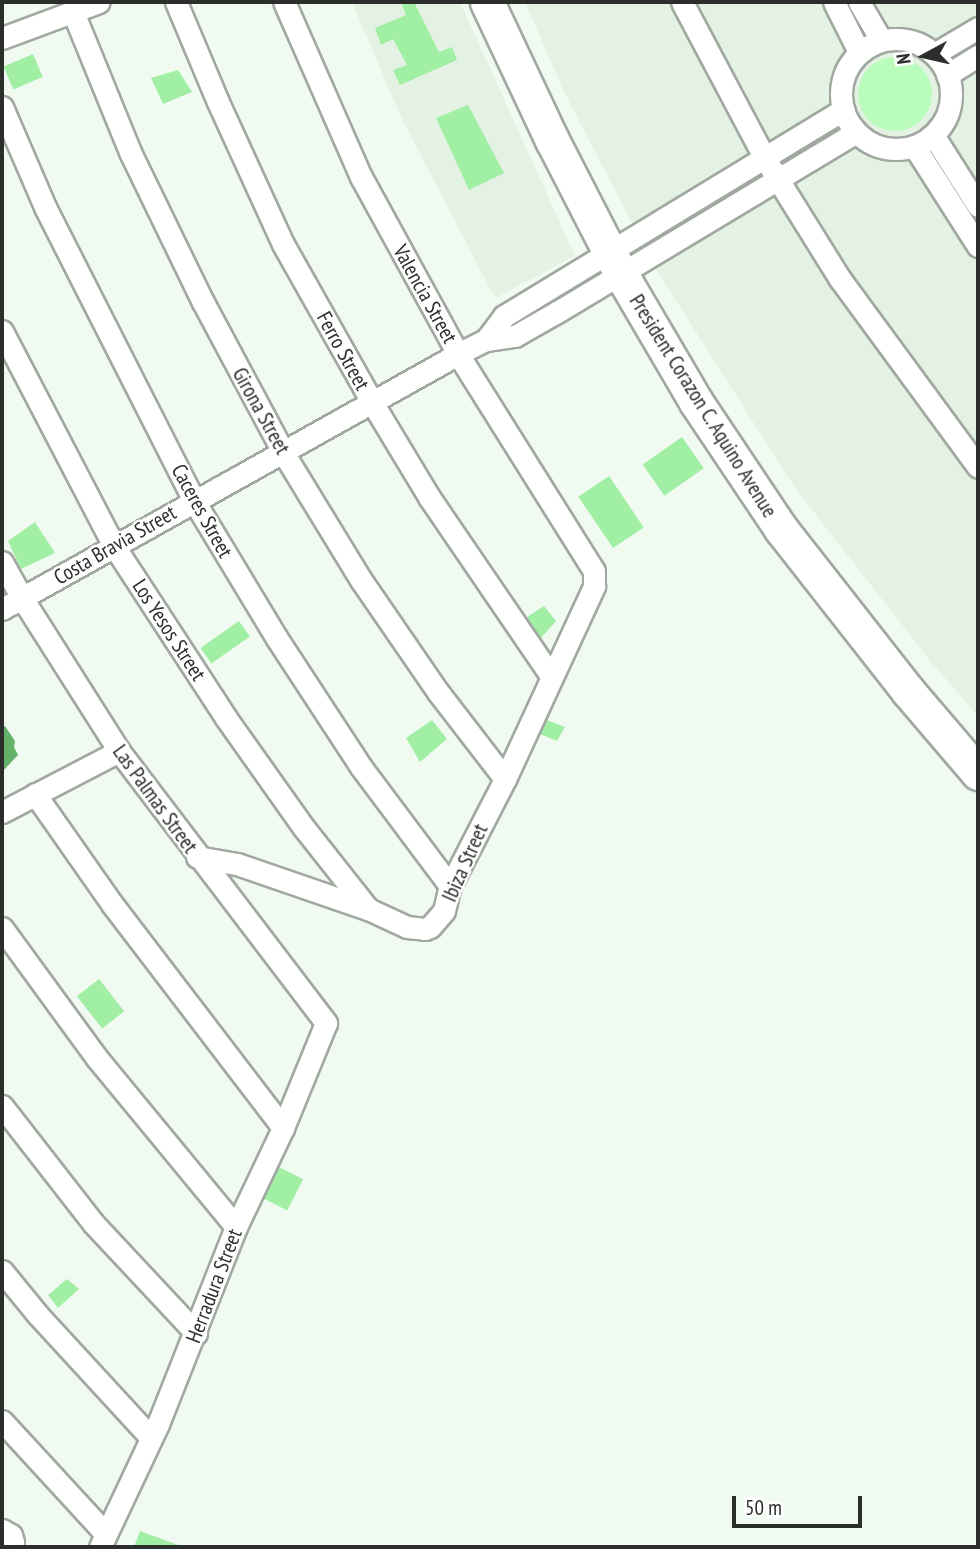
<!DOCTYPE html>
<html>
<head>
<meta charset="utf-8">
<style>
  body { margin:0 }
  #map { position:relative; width:980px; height:1549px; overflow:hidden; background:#f1faf1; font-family:"PT Sans Narrow",sans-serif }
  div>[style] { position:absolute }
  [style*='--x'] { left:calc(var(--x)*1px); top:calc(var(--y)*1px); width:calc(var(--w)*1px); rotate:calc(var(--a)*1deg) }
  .built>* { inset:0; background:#e3f2e3 }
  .green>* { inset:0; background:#bafcbc }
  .round { border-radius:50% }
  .water>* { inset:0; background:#64b169 }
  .building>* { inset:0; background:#a1efa4; transform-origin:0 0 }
  .roads { filter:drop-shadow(2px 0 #a0a8a0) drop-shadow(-2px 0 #a0a8a0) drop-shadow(0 2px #a0a8a0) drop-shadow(0 -2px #a0a8a0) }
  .minor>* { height:21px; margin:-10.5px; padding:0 10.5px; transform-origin:10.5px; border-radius:10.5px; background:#fff }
  .minor>.ring { margin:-10.5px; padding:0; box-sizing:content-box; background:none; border:21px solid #fff; border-radius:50% }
  .primary>* { height:33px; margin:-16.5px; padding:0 16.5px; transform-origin:16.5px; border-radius:16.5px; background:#fff }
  span { translate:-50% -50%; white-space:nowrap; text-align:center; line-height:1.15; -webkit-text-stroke:5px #fff; paint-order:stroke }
  .street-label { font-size:21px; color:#2b2e2b }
  .frame { position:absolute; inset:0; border:4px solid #2b2e2b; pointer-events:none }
  .north { position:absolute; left:889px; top:21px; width:70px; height:70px; -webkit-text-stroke:5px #fff; paint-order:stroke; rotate:262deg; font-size:19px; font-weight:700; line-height:28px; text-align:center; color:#2b2e2b }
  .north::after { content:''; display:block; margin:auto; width:24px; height:32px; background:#2b2e2b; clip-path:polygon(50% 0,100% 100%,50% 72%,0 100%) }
  .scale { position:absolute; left:732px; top:1496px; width:130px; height:32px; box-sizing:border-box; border:4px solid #2b2e2b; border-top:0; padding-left:9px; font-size:21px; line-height:24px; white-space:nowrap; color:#2b2e2b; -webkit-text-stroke:5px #fff; paint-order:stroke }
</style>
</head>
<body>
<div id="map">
  <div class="built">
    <i style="clip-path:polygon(352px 2px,460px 2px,575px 256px,495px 298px,401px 117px)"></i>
    <i style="clip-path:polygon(525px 2px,978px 2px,978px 716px,931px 662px,795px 488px,656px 269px,564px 92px)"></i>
  </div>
  <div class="green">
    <i class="round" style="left:858px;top:57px;width:74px;height:74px"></i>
  </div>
  <div class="water">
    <i style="clip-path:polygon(5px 726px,15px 741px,14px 747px,18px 755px,2px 772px,2px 728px)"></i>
  </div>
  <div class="building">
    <i style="clip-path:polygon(401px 2px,414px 2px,439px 52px,452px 47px,457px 60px,400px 85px,393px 70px,407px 65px,393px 39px,381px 45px,375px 28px,406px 15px)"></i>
    <i style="left:33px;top:54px;width:25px;height:32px;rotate:67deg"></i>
    <i style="clip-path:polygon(178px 70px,192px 92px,163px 104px,151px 78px)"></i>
    <i style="clip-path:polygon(468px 105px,504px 173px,469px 190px,436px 118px)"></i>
    <i style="left:682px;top:437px;width:38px;height:48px;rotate:55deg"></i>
    <i style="left:609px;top:476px;width:62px;height:37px;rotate:56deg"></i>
    <i style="clip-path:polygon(35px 522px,55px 553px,21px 569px,8px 541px)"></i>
    <i style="clip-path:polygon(544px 606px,556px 621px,541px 638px,527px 617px)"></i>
    <i style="left:239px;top:621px;width:19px;height:47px;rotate:55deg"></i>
    <i style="clip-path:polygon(432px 720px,447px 739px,420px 762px,406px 738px)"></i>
    <i style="clip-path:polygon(547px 720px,565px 727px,557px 741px,540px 734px)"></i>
    <i style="left:99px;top:979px;width:41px;height:28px;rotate:52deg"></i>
    <i style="left:279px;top:1167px;width:27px;height:35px;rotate:27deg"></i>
    <i style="clip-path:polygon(67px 1279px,79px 1289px,58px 1308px,48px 1295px)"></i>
    <i style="clip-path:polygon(140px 1531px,181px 1546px,180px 1547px,134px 1547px)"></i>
  </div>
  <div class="roads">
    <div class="minor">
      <i style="--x:176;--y:2;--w:108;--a:67.2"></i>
      <i style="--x:218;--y:102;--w:156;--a:65.4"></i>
      <i style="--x:283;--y:244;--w:184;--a:60.6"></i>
      <i style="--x:373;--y:404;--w:109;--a:58.9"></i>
      <i style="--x:429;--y:497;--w:218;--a:55.7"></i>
      <i style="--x:682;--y:2;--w:175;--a:62.1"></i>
      <i style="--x:764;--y:157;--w:144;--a:58.1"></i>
      <i style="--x:840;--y:279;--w:233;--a:53.7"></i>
      <i style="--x:834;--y:2;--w:56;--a:63.4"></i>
      <i style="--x:859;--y:2;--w:44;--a:59.9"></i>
      <i style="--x:73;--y:12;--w:153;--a:67.8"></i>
      <i style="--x:131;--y:154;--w:165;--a:64.1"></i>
      <i style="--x:203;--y:302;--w:172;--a:61.9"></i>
      <i style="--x:284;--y:454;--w:148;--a:58.6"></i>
      <i style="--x:361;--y:580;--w:136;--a:55.5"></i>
      <i style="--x:438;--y:692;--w:110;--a:52.4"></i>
      <i style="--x:2;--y:38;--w:103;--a:-20.4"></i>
      <i class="ring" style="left:841px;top:39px;width:89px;height:89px"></i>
      <i style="--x:934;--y:54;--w:51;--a:-30.6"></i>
      <i style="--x:947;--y:75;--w:36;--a:-32"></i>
      <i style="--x:2;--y:107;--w:109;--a:66.7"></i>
      <i style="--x:45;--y:207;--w:330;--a:63.1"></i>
      <i style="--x:194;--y:501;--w:159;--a:58.9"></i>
      <i style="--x:276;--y:637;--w:155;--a:56.8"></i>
      <i style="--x:361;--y:767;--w:149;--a:53.2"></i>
      <i style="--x:933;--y:135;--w:84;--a:57.6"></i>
      <i style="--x:914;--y:146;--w:119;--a:57.4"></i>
      <i style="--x:2;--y:331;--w:242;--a:62.5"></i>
      <i style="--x:114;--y:546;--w:205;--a:56.9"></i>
      <i style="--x:226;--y:718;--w:135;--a:54.7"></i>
      <i style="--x:304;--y:828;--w:103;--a:51.7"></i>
      <i style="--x:486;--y:340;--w:30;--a:-53"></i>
      <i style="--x:504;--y:316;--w:397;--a:-31.3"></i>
      <i style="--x:2;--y:562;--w:41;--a:60.9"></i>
      <i style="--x:22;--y:598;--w:181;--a:57.6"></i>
      <i style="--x:119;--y:751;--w:342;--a:52.7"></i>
      <i style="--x:326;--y:1023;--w:113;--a:112.3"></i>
      <i style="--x:283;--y:1128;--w:110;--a:115.4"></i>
      <i style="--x:236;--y:1227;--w:212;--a:111.6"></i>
      <i style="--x:158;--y:1424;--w:136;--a:115.2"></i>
      <i style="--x:2;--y:609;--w:522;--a:-29.21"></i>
      <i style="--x:458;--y:354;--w:31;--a:-27"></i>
      <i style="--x:486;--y:340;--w:29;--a:-8"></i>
      <i style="--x:515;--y:336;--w:48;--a:-29.7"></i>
      <i style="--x:557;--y:312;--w:349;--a:-31"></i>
      <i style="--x:35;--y:794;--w:134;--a:55"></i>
      <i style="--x:112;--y:904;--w:282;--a:52.6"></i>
      <i style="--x:2;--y:812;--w:132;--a:-27.5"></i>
      <i style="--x:197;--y:857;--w:41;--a:9.9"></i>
      <i style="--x:237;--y:864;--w:139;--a:19"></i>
      <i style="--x:368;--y:909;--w:43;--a:24.8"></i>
      <i style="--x:407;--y:927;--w:18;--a:6"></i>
      <i style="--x:425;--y:929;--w:5;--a:-22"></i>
      <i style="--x:430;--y:927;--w:21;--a:-49"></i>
      <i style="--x:444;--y:911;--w:26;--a:-77"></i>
      <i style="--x:450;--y:886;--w:120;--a:-62.8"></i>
      <i style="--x:505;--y:779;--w:213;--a:-65.2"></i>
      <i style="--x:594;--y:586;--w:15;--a:-90"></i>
      <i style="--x:594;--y:571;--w:256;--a:-122.1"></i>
      <i style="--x:458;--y:354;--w:202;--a:-118.7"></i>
      <i style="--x:361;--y:177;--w:191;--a:-113.7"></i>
      <i style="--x:2;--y:928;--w:160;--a:53.9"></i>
      <i style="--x:96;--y:1057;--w:220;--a:50.5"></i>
      <i style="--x:2;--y:1106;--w:148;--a:52.1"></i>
      <i style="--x:93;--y:1223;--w:151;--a:46.9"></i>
      <i style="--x:2;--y:1271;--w:57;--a:50.7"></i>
      <i style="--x:38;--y:1315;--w:167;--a:47.4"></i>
      <i style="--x:2;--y:1421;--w:152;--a:47.4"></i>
      <i style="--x:2;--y:1530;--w:10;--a:29"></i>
      <i style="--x:11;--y:1535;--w:7;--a:74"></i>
      <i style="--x:13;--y:1542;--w:5;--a:112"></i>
    </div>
    <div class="primary">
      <i style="--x:487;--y:2;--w:153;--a:64.8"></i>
      <i style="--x:552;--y:140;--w:151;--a:62.8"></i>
      <i style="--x:621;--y:274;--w:148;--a:59.6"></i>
      <i style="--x:696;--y:402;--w:153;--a:56.2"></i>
      <i style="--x:781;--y:529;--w:206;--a:51.9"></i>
      <i style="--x:908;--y:691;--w:108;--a:49.5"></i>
    </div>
  </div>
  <div class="street-label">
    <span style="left:425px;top:294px;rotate:61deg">Valencia Street</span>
    <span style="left:343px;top:351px;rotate:61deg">Ferro Street</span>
    <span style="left:703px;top:406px;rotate:58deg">President Corazon C. Aquino Avenue</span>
    <span style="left:261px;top:411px;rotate:61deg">Girona Street</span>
    <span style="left:202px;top:511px;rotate:61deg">Caceres Street</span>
    <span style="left:115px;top:545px;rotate:-30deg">Costa Bravia Street</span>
    <span style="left:169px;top:630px;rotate:57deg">Los Yesos Street</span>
    <span style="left:155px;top:799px;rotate:54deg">Las Palmas Street</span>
    <span style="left:465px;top:863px;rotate:-66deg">Ibiza Street</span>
    <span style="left:214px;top:1286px;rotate:-69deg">Herradura Street</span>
  </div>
  <div class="frame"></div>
  <div class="north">N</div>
  <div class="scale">50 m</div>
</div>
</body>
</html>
